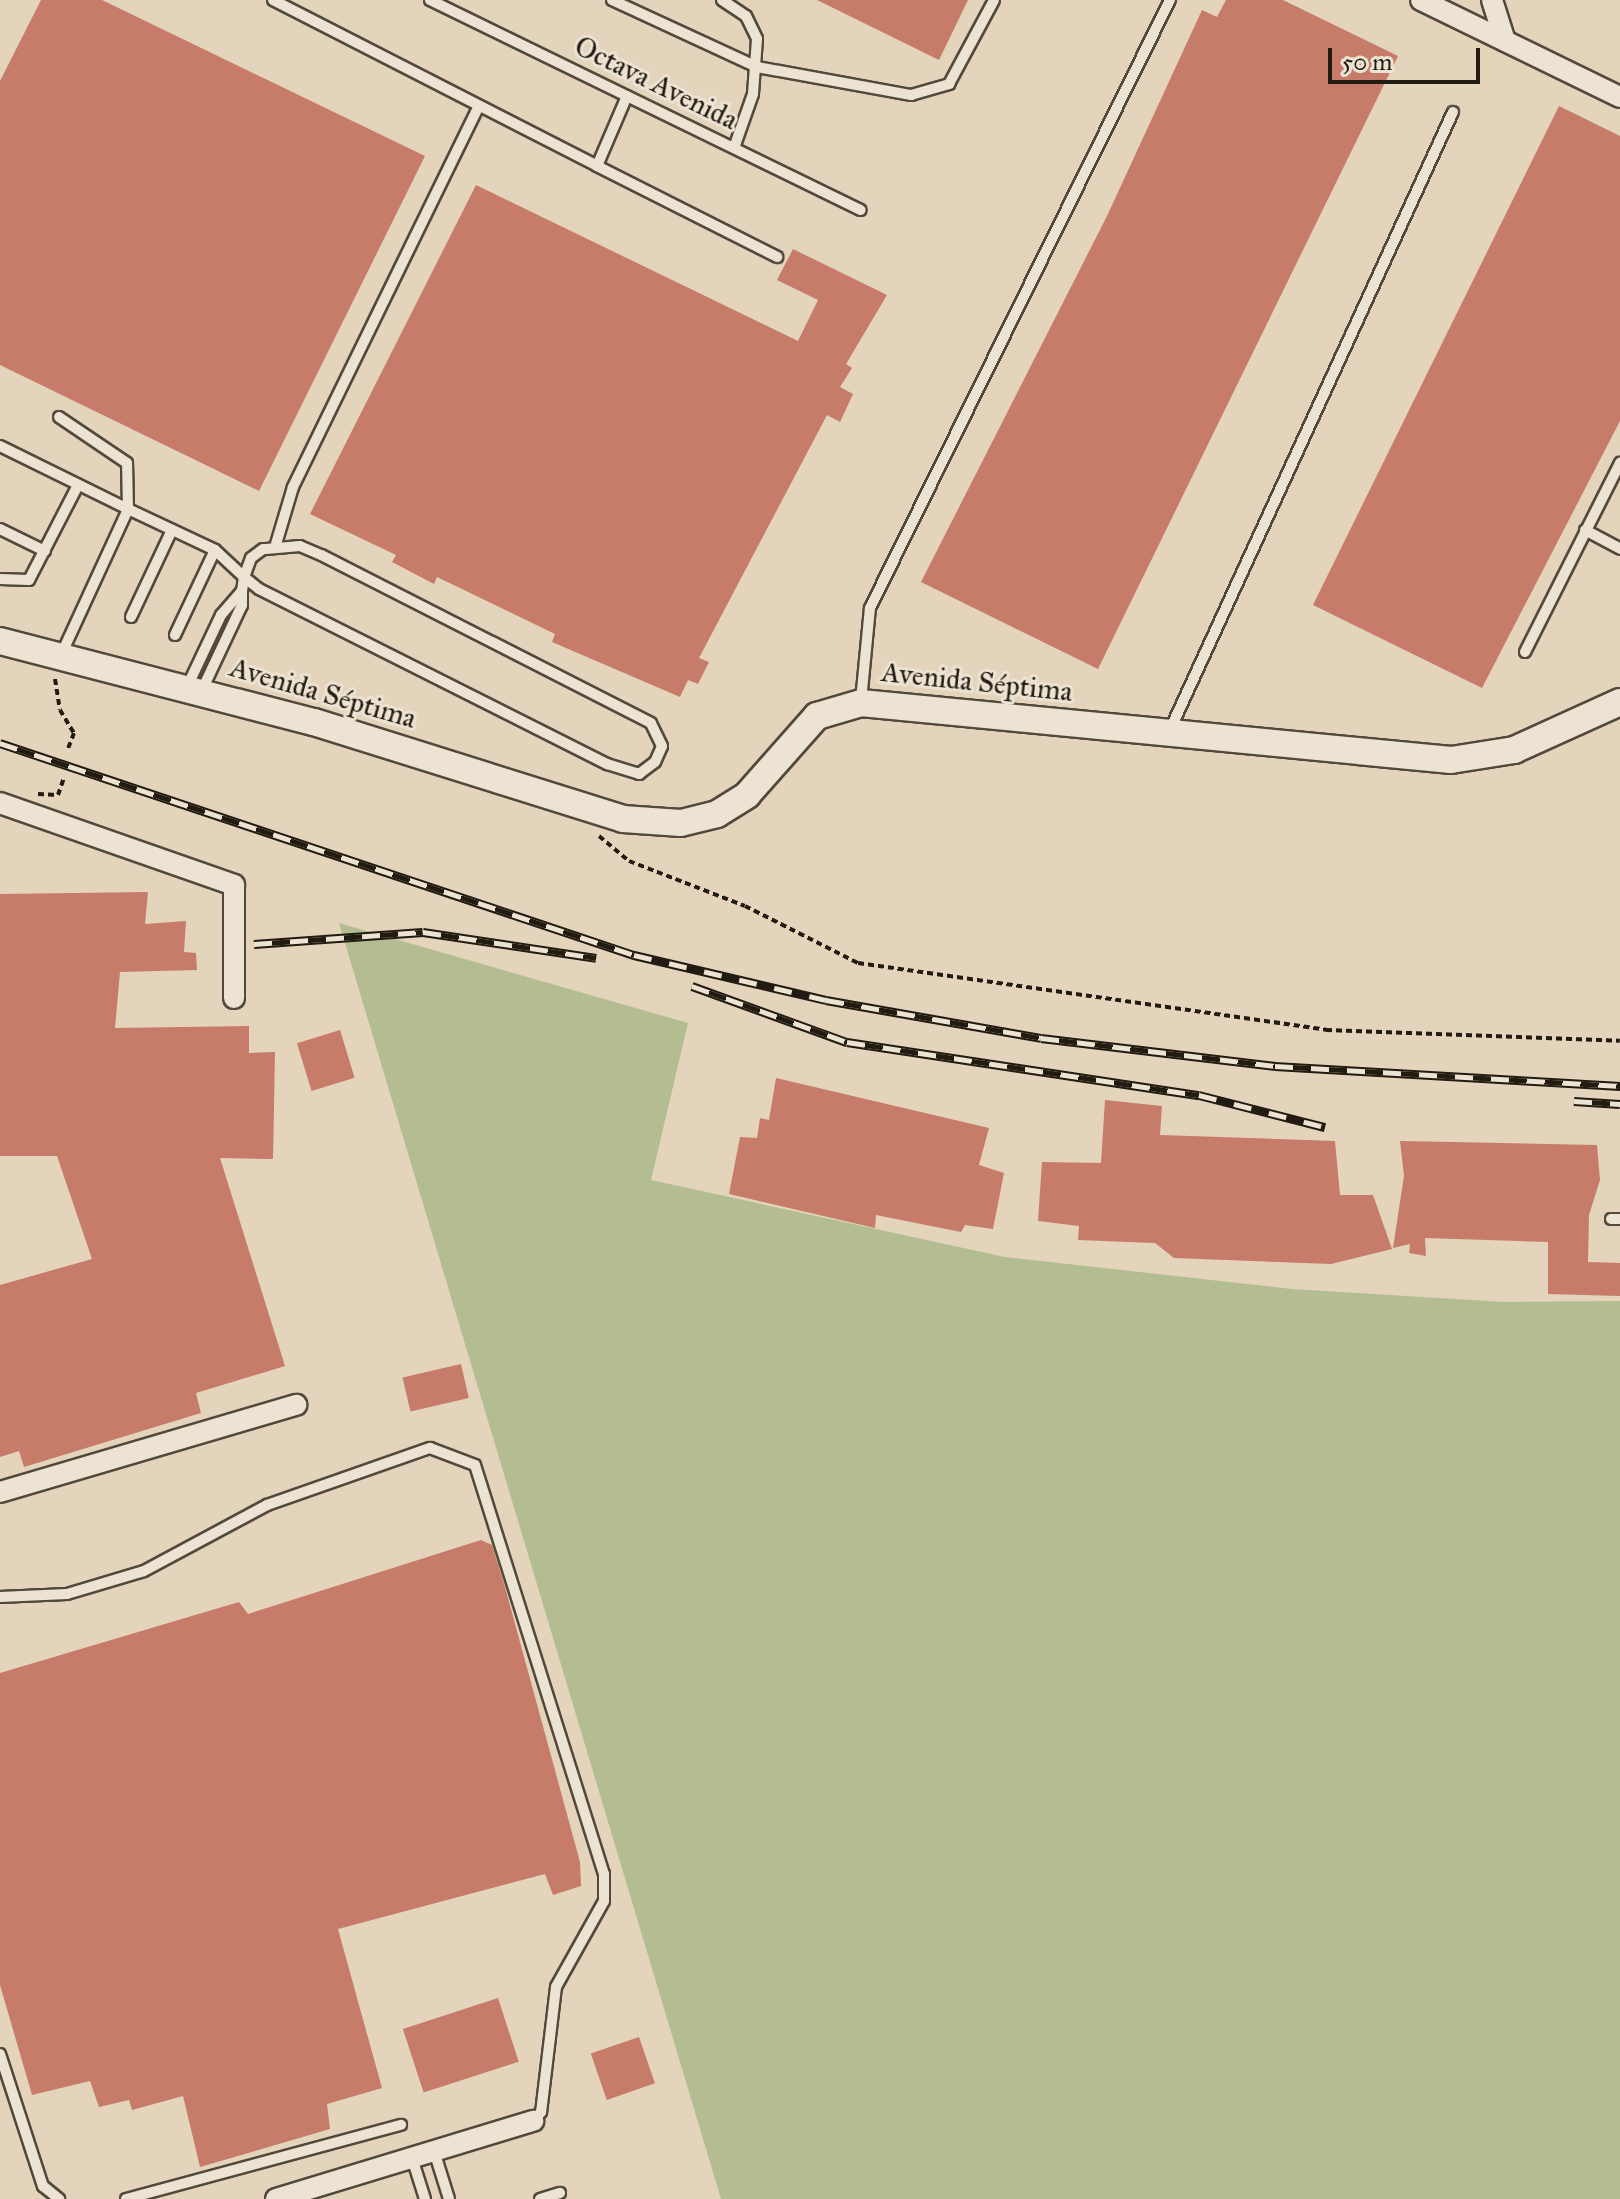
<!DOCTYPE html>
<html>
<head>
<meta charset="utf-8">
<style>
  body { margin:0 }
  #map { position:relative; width:1620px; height:2199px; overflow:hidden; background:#e3d4bb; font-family:"IM FELL Great Primer",serif }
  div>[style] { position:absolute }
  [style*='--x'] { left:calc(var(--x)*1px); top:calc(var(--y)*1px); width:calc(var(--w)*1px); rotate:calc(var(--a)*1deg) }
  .green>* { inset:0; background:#b3bd91 }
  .building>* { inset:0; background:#c67c69; transform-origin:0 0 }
  .path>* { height:4px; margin-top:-2px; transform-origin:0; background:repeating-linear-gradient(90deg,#221b11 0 6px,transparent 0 10px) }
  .roads { filter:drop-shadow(2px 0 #52493c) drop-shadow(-2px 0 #52493c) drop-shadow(0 2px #52493c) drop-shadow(0 -2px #52493c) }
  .service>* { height:10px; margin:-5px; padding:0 5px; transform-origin:5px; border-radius:5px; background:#ede3d3 }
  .minor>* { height:20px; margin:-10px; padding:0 10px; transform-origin:10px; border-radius:10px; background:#ede3d3 }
  .tertiary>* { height:26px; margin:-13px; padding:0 13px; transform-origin:13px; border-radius:13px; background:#ede3d3 }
  .rail>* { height:9px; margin-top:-4.5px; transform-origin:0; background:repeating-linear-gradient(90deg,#ede3d3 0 18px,#221b11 0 36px); box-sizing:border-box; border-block:2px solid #221b11 }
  span { translate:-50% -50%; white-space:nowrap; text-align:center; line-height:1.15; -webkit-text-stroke:6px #ede3d3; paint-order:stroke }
  .street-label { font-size:28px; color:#221b11 }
  .scale { position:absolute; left:1328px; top:48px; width:152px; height:36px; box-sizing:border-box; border:4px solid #221b11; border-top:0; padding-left:10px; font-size:24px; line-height:28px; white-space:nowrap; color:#221b11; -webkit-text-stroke:6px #ede3d3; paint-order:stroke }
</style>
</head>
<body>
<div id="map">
  <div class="green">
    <i style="clip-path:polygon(339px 923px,688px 1023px,651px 1180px,1005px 1257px,1292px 1289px,1504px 1302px,1620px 1301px,1620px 2199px,721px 2199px)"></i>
  </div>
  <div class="building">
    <i style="clip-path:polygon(41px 0,102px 0,425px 156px,259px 491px,0 365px,0 81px)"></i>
    <i style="clip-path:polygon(817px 0,968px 0,939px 60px)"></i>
    <i style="clip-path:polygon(1226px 0,1283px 0,1398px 56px,1098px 669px,921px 582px,1107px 216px,1202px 10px,1217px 17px)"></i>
    <i style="clip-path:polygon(1559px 106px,1620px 136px,1620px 421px,1482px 688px,1313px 605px)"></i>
    <i style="clip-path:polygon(476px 185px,798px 341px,818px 300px,777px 280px,793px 249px,887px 295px,846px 364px,852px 368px,840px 387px,853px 394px,840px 422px,827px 415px,699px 658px,709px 662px,698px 684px,688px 680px,680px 697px,552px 642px,555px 634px,437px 577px,434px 584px,392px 562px,396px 555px,310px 514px)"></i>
    <i style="clip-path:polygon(148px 892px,145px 924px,186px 921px,184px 952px,196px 953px,197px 970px,120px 972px,115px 1028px,249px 1026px,249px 1053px,275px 1052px,273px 1159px,220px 1158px,285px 1366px,196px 1393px,201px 1413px,24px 1467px,19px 1451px,0 1457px,0 1285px,92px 1259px,57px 1156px,0 1156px,0 894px)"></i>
    <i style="left:340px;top:1030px;width:50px;height:45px;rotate:73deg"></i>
    <i style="clip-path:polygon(776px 1078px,989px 1128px,979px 1165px,1004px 1173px,993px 1229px,965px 1225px,961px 1232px,876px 1215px,875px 1228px,729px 1194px,740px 1137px,757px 1138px,760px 1118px,769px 1120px)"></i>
    <i style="clip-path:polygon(1105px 1100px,1162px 1106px,1160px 1135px,1335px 1141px,1340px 1195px,1373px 1195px,1392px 1249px,1331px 1264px,1174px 1258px,1155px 1243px,1078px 1240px,1079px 1226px,1038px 1221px,1042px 1162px,1101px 1163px)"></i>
    <i style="clip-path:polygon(1400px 1141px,1597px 1145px,1600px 1180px,1589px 1215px,1588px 1262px,1620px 1263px,1620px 1296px,1548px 1294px,1548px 1242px,1425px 1238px,1426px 1256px,1409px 1253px,1410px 1244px,1393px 1248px,1404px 1176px)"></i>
    <i style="left:461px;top:1364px;width:35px;height:60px;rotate:77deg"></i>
    <i style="clip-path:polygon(481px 1540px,492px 1545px,505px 1587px,580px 1862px,581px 1886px,553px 1895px,545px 1874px,338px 1929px,382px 2088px,327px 2104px,330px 2129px,200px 2167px,183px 2096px,132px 2110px,129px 2100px,99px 2107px,90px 2081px,32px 2095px,0 1985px,0 1673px,239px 1602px,248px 1614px)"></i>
    <i style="left:498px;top:1998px;width:67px;height:100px;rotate:72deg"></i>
    <i style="left:639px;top:2037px;width:49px;height:51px;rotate:71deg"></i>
  </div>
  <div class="path">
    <i style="--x:55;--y:679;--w:31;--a:81"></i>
    <i style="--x:60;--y:710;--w:27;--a:59"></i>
    <i style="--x:74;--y:733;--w:19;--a:111"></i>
    <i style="--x:38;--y:794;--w:20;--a:3"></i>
    <i style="--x:58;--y:795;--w:18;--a:-71"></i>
    <i style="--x:599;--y:836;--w:39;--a:40"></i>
    <i style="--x:629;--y:861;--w:124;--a:21.2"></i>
    <i style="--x:745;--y:906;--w:127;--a:26.8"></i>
    <i style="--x:858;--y:963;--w:473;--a:8.1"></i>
    <i style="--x:1326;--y:1030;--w:294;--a:2.1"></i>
  </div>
  <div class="roads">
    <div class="service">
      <i style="--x:273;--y:0;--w:364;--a:27.1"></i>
      <i style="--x:597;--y:166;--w:76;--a:-66.8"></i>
      <i style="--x:430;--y:0;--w:479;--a:26"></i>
      <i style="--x:612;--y:0;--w:160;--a:24.8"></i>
      <i style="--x:757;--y:67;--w:157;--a:10.3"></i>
      <i style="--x:911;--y:95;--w:40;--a:-16"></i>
      <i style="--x:949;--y:84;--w:95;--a:-61.8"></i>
      <i style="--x:722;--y:0;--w:29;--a:34"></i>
      <i style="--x:746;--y:16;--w:25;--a:64"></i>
      <i style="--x:757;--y:39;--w:55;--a:94.2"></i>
      <i style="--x:753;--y:94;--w:57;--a:109.4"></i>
      <i style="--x:597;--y:166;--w:202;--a:26.8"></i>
      <i style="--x:0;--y:446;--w:143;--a:26.2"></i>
      <i style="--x:128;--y:509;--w:46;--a:-91.2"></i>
      <i style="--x:127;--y:463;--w:82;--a:-145.9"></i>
      <i style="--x:0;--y:529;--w:50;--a:26.1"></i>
      <i style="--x:1585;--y:530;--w:40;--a:28"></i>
      <i style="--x:276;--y:544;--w:59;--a:-73.4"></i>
      <i style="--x:293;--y:487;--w:424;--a:-64"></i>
      <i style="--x:0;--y:579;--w:29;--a:2"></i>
      <i style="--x:29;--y:580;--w:107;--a:-62.7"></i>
      <i style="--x:131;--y:617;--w:96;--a:-64.8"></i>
      <i style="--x:175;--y:635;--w:94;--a:-64.8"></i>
      <i style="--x:1525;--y:652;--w:212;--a:-63.3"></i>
      <i style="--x:61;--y:655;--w:161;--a:-65.3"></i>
      <i style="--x:128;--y:509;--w:96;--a:25.2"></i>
      <i style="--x:215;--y:550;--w:40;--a:43"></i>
      <i style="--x:244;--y:577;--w:19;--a:39"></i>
      <i style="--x:259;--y:589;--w:390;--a:26.7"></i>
      <i style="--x:607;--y:764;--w:34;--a:17"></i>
      <i style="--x:639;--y:774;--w:20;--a:-37"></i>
      <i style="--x:655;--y:762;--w:17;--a:-66"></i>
      <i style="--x:662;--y:746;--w:25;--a:-116"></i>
      <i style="--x:651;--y:723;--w:370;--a:-153"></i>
      <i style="--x:321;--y:555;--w:23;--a:-157"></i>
      <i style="--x:300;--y:546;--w:37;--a:175"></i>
      <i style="--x:263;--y:549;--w:15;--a:143"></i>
      <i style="--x:251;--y:558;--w:20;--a:110"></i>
      <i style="--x:244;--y:577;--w:14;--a:98"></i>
      <i style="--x:187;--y:687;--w:80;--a:-64.7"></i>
      <i style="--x:221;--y:615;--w:32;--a:-49"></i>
      <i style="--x:242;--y:591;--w:14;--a:90"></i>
      <i style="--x:242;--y:605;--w:96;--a:115.2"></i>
      <i style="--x:861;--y:701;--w:93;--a:-84.5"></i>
      <i style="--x:870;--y:608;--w:678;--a:-63.74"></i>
      <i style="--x:1169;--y:732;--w:682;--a:-65.39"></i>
      <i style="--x:1611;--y:1219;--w:9;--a:0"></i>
      <i style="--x:0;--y:1597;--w:67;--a:-2.6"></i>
      <i style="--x:67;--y:1594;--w:80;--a:-16.6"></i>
      <i style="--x:144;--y:1571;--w:140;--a:-28.2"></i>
      <i style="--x:267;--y:1505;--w:173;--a:-19.3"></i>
      <i style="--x:430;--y:1448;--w:48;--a:20.7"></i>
      <i style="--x:475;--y:1465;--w:429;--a:72.5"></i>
      <i style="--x:604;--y:1874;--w:27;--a:90"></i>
      <i style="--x:604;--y:1901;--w:98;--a:119.2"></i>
      <i style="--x:556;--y:1987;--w:126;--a:96.8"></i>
      <i style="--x:541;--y:2112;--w:12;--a:132"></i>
      <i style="--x:0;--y:2054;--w:139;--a:72"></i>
      <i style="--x:43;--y:2186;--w:21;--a:39"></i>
      <i style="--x:434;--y:2151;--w:50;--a:72.6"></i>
      <i style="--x:412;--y:2158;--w:43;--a:72.4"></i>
      <i style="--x:126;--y:2199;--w:285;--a:-15.1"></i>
      <i style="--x:540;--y:2199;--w:21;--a:-17"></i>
    </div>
    <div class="minor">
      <i style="--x:1421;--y:0;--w:221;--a:26"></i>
      <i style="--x:1492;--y:0;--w:43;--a:72.4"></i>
      <i style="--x:0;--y:803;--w:248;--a:19.3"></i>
      <i style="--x:234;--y:885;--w:113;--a:90"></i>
      <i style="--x:0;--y:1492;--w:309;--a:-16.4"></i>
      <i style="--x:276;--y:2199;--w:269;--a:-16.9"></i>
    </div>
    <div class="tertiary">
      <i style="--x:0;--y:641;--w:324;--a:14.5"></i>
      <i style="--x:314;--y:722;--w:324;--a:17.4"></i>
      <i style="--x:623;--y:819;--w:58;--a:3.9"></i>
      <i style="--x:681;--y:823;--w:37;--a:-14"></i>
      <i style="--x:717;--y:814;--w:36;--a:-32"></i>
      <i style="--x:747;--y:795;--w:106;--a:-48.5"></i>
      <i style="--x:817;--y:716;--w:46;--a:-16.5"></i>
      <i style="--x:861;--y:703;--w:593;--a:5.52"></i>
      <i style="--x:1451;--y:760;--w:64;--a:-9"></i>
      <i style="--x:1514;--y:750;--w:116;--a:-24.4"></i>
    </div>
  </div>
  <div class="rail">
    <i style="--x:0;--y:743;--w:669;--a:18.49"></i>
    <i style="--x:634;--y:955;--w:197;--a:13.2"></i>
    <i style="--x:826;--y:1000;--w:218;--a:10"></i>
    <i style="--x:1041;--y:1038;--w:236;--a:6.8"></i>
    <i style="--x:1275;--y:1066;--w:346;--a:3.3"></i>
    <i style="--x:254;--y:944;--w:169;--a:-4.1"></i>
    <i style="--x:423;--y:932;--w:175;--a:8.5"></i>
    <i style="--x:692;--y:986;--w:165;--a:19.9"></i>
    <i style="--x:847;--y:1042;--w:356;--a:8.6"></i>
    <i style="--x:1199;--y:1095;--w:130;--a:14.3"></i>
    <i style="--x:1574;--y:1101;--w:46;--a:3.7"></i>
  </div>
  <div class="street-label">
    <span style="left:656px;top:83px;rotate:26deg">Octava Avenida</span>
    <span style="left:977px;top:682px;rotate:6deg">Avenida Séptima</span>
    <span style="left:323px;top:693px;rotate:16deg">Avenida Séptima</span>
  </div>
  <div class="scale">50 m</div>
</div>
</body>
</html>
